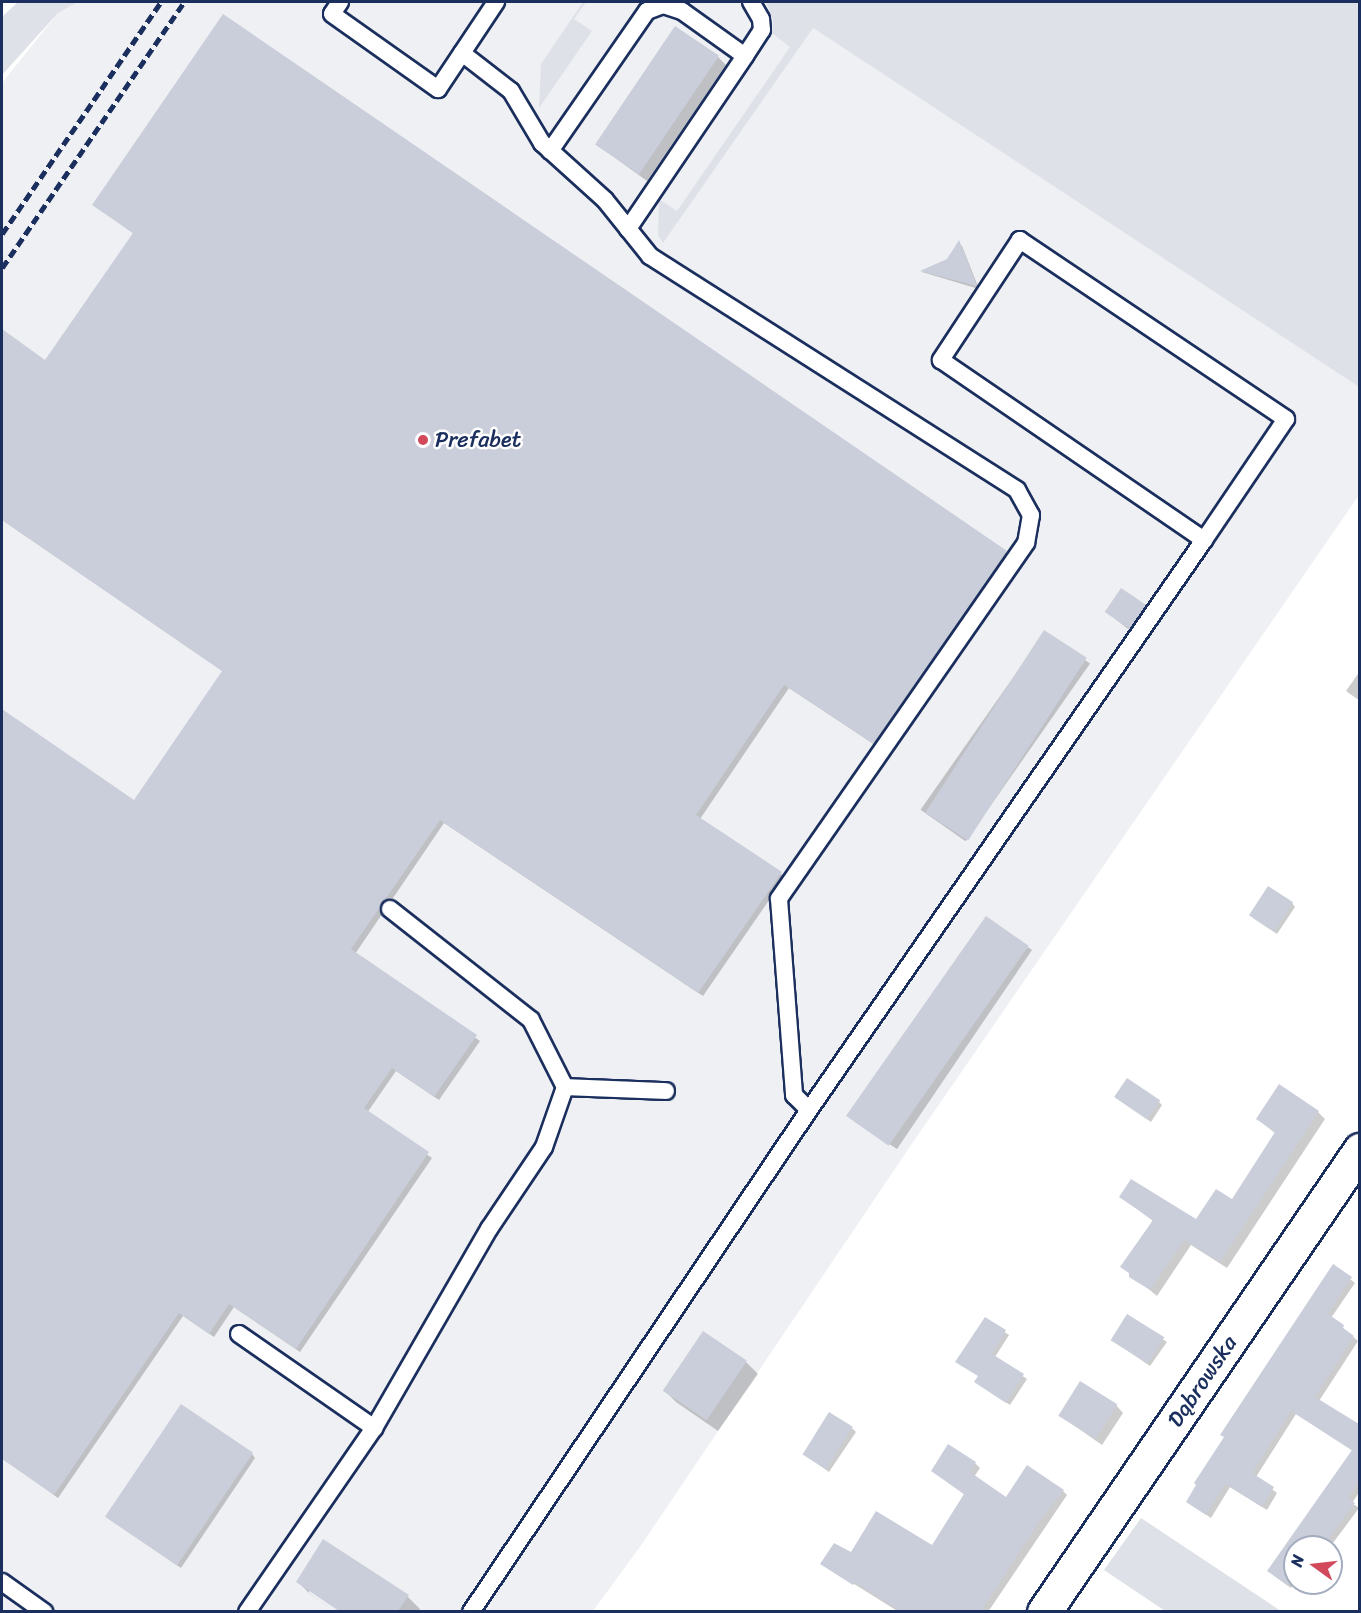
<!DOCTYPE html>
<html>
<head>
<meta charset="utf-8">
<style>
  body { margin:0 }
  #map { position:relative; width:1361px; height:1613px; overflow:hidden; background:#fff; font-family:Sriracha,sans-serif }
  div>[style] { position:absolute }
  [style*='--x'] { left:calc(var(--x)*1px); top:calc(var(--y)*1px); width:calc(var(--w)*1px); rotate:calc(var(--a)*1deg) }
  .built>* { inset:0; background:#eff0f4 }
  .green>* { inset:0; background:#dee1e7 }
  .shadow>* { inset:0; background:#0003; transform-origin:0 0 }
  .building>* { inset:0; background:#caceda; transform-origin:0 0 }
  .roads { filter:drop-shadow(2px 0 #1b2f5e) drop-shadow(-2px 0 #1b2f5e) drop-shadow(0 2px #1b2f5e) drop-shadow(0 -2px #1b2f5e) }
  .lane>* { height:16px; margin:-8px; padding:0 8px; transform-origin:8px; border-radius:8px; background:#fff }
  .secondary>* { height:33px; margin:-16.5px; padding:0 16.5px; transform-origin:16.5px; border-radius:16.5px; background:#fff }
  .rail>* { height:4.5px; margin-top:-2.25px; transform-origin:0; background:repeating-linear-gradient(90deg,#1b2f5e 0 9px,transparent 0 13.5px) }
  .dots>* { width:16px; height:16px; translate:-50% -50%; box-sizing:border-box; border:3px solid #fff; border-radius:50% }
  span { translate:-50% -50%; white-space:nowrap; text-align:center; line-height:1.15; -webkit-text-stroke:5px #fff; paint-order:stroke }
  .poi-label { font-size:22px; color:#1b2f5e }
  .left { translate:0 -50%; text-align:left }
  .street-label { font-size:22px; color:#1b2f5e }
  .frame { position:absolute; inset:0; border:3px solid #1b2f5e; pointer-events:none }
  .north { position:absolute; left:1283px; top:1535px; width:60px; height:60px; box-sizing:border-box; background:#fff; border:2px solid #a4acbf; border-radius:50%; rotate:285deg; font-size:16px; font-weight:700; line-height:24px; text-align:center; color:#1b2f5e }
  .north::after { content:''; display:block; margin:auto; width:21px; height:27px; background:#d1495b; clip-path:polygon(50% 0,100% 100%,50% 72%,0 100%) }
</style>
</head>
<body>
<div id="map">
  <div class="built">
    <i style="clip-path:polygon(78px 2px,779px 2px,813px 28px,1359px 387px,1359px 495px,909px 1148px,642px 1544px,593px 1611px,2px 1612px,2px 83px,58px 13px)"></i>
  </div>
  <div class="green">
    <i style="clip-path:polygon(18px 2px,78px 2px,58px 13px,2px 75px,2px 17px)"></i>
    <i style="clip-path:polygon(583px 2px,586px 2px,574px 19px,592px 31px,539px 108px,541px 64px)"></i>
    <i style="clip-path:polygon(766px 2px,1359px 2px,1359px 387px,813px 28px,663px 243px,658px 235px,659px 199px,677px 211px,790px 47px,772px 33px,773px 20px)"></i>
    <i style="clip-path:polygon(1141px 1518px,1281px 1611px,1165px 1611px,1104px 1570px)"></i>
  </div>
  <div class="shadow">
    <i style="clip-path:polygon(224px 16px,1010px 556px,878px 747px,789px 688px,700px 819px,785px 877px,703px 996px,444px 823px,355px 954px,480px 1041px,439px 1100px,396px 1071px,367px 1113px,432px 1158px,300px 1352px,234px 1307px,214px 1337px,183px 1316px,58px 1498px,2px 1457px,2px 711px,134px 802px,224px 672px,2px 520px,2px 341px,6px 335px,46px 362px,134px 234px,94px 205px)"></i>
    <i style="clip-path:polygon(718px 57px,726px 65px,647px 181px,596px 144px)"></i>
    <i style="clip-path:polygon(959px 243px,962px 246px,979px 289px,922px 272px,948px 260px)"></i>
    <i style="left:1122px;top:590px;width:39px;height:27px;rotate:38deg"></i>
    <i style="left:1045px;top:632px;width:55px;height:217px;rotate:35deg"></i>
    <i style="clip-path:polygon(1360px 671px,1360px 701px,1346px 691px)"></i>
    <i style="clip-path:polygon(1292px 903px,1295px 907px,1277px 934px,1253px 918px)"></i>
    <i style="clip-path:polygon(1028px 947px,1032px 950px,897px 1149px,855px 1122px)"></i>
    <i style="clip-path:polygon(1119px 1100px,1159px 1102px,1162px 1105px,1151px 1122px)"></i>
    <i style="clip-path:polygon(1318px 1112px,1325px 1119px,1227px 1268px,1191px 1245px,1157px 1296px,1122px 1267px,1153px 1221px,1121px 1197px,1197px 1221px,1232px 1201px,1276px 1134px,1258px 1119px)"></i>
    <i style="clip-path:polygon(1333px 1266px,1355px 1283px,1331px 1318px,1358px 1341px,1319px 1401px,1360px 1426px,1360px 1491px,1352px 1503px,1359px 1508px,1330px 1547px,1295px 1547px,1295px 1583px,1291px 1588px,1273px 1575px,1353px 1451px,1296px 1414px,1256px 1477px,1277px 1493px,1267px 1510px,1230px 1487px,1211px 1518px,1192px 1505px)"></i>
    <i style="clip-path:polygon(1127px 1316px,1167px 1342px,1150px 1366px,1116px 1343px)"></i>
    <i style="clip-path:polygon(985px 1319px,1009px 1335px,995px 1357px,1027px 1379px,1010px 1405px,980px 1385px)"></i>
    <i style="clip-path:polygon(746px 1362px,758px 1374px,718px 1431px,676px 1402px,664px 1390px)"></i>
    <i style="clip-path:polygon(1116px 1405px,1123px 1413px,1102px 1445px,1059px 1415px)"></i>
    <i style="clip-path:polygon(852px 1428px,856px 1432px,829px 1472px,806px 1456px)"></i>
    <i style="clip-path:polygon(252px 1454px,255px 1458px,181px 1568px,111px 1520px)"></i>
    <i style="clip-path:polygon(975px 1463px,980px 1468px,974px 1477px,1007px 1499px,1063px 1491px,1067px 1495px,988px 1612px,899px 1612px,822px 1564px,851px 1555px,933px 1547px,965px 1495px,938px 1475px)"></i>
    <i style="clip-path:polygon(324px 1541px,408px 1597px,420px 1609px,418px 1612px,342px 1612px,309px 1590px,309px 1593px,336px 1612px,310px 1594px,298px 1582px)"></i>
  </div>
  <div class="building">
    <i style="clip-path:polygon(223px 14px,1007px 551px,874px 744px,784px 685px,696px 815px,782px 872px,698px 993px,440px 820px,351px 949px,477px 1035px,434px 1097px,392px 1068px,364px 1108px,429px 1152px,296px 1349px,229px 1304px,209px 1334px,179px 1313px,54px 1495px,2px 1459px,2px 709px,134px 800px,222px 671px,2px 520px,2px 329px,45px 360px,133px 233px,92px 205px)"></i>
    <i style="left:675px;top:26px;width:53px;height:143px;rotate:34deg"></i>
    <i style="clip-path:polygon(959px 240px,977px 286px,920px 271px,947px 259px)"></i>
    <i style="left:1121px;top:588px;width:30px;height:29px;rotate:34deg"></i>
    <i style="left:1044px;top:630px;width:51px;height:218px;rotate:33deg"></i>
    <i style="left:1268px;top:886px;width:30px;height:35px;rotate:33deg"></i>
    <i style="left:986px;top:916px;width:52px;height:244px;rotate:35deg"></i>
    <i style="left:1127px;top:1078px;width:40px;height:23px;rotate:34deg"></i>
    <i style="clip-path:polygon(1279px 1084px,1319px 1111px,1220px 1262px,1184px 1240px,1150px 1290px,1129px 1277px,1129px 1273px,1120px 1267px,1153px 1220px,1119px 1197px,1131px 1179px,1196px 1219px,1216px 1189px,1232px 1199px,1275px 1132px,1256px 1119px)"></i>
    <i style="clip-path:polygon(1333px 1264px,1352px 1277px,1328px 1314px,1344px 1325px,1343px 1328px,1354px 1336px,1315px 1397px,1359px 1424px,1359px 1481px,1348px 1498px,1355px 1503px,1323px 1547px,1295px 1547px,1295px 1573px,1287px 1585px,1267px 1571px,1352px 1450px,1291px 1411px,1252px 1473px,1274px 1487px,1262px 1507px,1225px 1484px,1206px 1515px,1186px 1502px,1196px 1485px,1194px 1483px,1224px 1437px,1220px 1435px)"></i>
    <i style="left:1127px;top:1314px;width:44px;height:31px;rotate:32deg"></i>
    <i style="clip-path:polygon(985px 1317px,1006px 1330px,992px 1354px,1024px 1374px,1006px 1403px,974px 1382px,978px 1376px,955px 1362px)"></i>
    <i style="left:703px;top:1331px;width:53px;height:72px;rotate:34deg"></i>
    <i style="left:1080px;top:1381px;width:44px;height:41px;rotate:32deg"></i>
    <i style="left:181px;top:1404px;width:87px;height:136px;rotate:34deg"></i>
    <i style="left:829px;top:1412px;width:28px;height:50px;rotate:32deg"></i>
    <i style="clip-path:polygon(948px 1444px,976px 1462px,970px 1472px,1006px 1497px,1027px 1465px,1064px 1490px,1041px 1519px,981px 1611px,900px 1611px,855px 1582px,853px 1585px,820px 1564px,834px 1543px,851px 1552px,876px 1511px,932px 1545px,964px 1494px,931px 1471px)"></i>
    <i style="clip-path:polygon(323px 1539px,409px 1595px,398px 1611px,339px 1611px,296px 1582px)"></i>
  </div>
  <div class="roads">
    <div class="lane">
      <i style="--x:340;--y:2;--w:14;--a:124"></i>
      <i style="--x:332;--y:14;--w:130;--a:35.3"></i>
      <i style="--x:438;--y:89;--w:105;--a:-56.3"></i>
      <i style="--x:462;--y:53;--w:62;--a:37.8"></i>
      <i style="--x:511;--y:91;--w:61;--a:59.2"></i>
      <i style="--x:542;--y:143;--w:85;--a:42.1"></i>
      <i style="--x:605;--y:200;--w:72;--a:51.2"></i>
      <i style="--x:650;--y:256;--w:435;--a:32.5"></i>
      <i style="--x:1017;--y:490;--w:29;--a:61"></i>
      <i style="--x:1031;--y:515;--w:28;--a:100"></i>
      <i style="--x:1026;--y:543;--w:433;--a:124.8"></i>
      <i style="--x:779;--y:899;--w:197;--a:85.6"></i>
      <i style="--x:794;--y:1095;--w:21;--a:45"></i>
      <i style="--x:809;--y:1110;--w:605;--a:123.95"></i>
      <i style="--x:745;--y:56;--w:31;--a:-57"></i>
      <i style="--x:762;--y:30;--w:11;--a:-95"></i>
      <i style="--x:761;--y:19;--w:20;--a:-120"></i>
      <i style="--x:550;--y:151;--w:170;--a:-55.3"></i>
      <i style="--x:647;--y:11;--w:17;--a:-21"></i>
      <i style="--x:663;--y:5;--w:20;--a:18"></i>
      <i style="--x:682;--y:11;--w:77;--a:35.5"></i>
      <i style="--x:745;--y:56;--w:209;--a:124.1"></i>
      <i style="--x:390;--y:909;--w:179;--a:38.2"></i>
      <i style="--x:531;--y:1020;--w:75;--a:63.1"></i>
      <i style="--x:809;--y:1110;--w:693;--a:-55.28"></i>
      <i style="--x:1204;--y:540;--w:146;--a:-55.9"></i>
      <i style="--x:1286;--y:419;--w:321;--a:-146.1"></i>
      <i style="--x:1020;--y:240;--w:144;--a:123.4"></i>
      <i style="--x:941;--y:360;--w:319;--a:34.4"></i>
      <i style="--x:239;--y:1334;--w:165;--a:34.8"></i>
      <i style="--x:2;--y:1582;--w:52;--a:35.5"></i>
      <i style="--x:247;--y:1612;--w:224;--a:-55.4"></i>
      <i style="--x:374;--y:1428;--w:230;--a:-60"></i>
      <i style="--x:489;--y:1229;--w:99;--a:-56.1"></i>
      <i style="--x:544;--y:1147;--w:64;--a:-70.7"></i>
      <i style="--x:565;--y:1087;--w:101;--a:2.3"></i>
    </div>
    <div class="secondary">
      <i style="--x:1044;--y:1612;--w:560;--a:-55.63"></i>
    </div>
  </div>
  <div class="rail">
    <i style="--x:2;--y:234;--w:281;--a:-55.6"></i>
    <i style="--x:2;--y:268;--w:322;--a:-55.6"></i>
  </div>
  <div class="dots">
    <i style="left:423px;top:440px;background:#d1495b"></i>
  </div>
  <div class="poi-label">
    <span class="left" style="left:435px;top:440px">Prefabet</span>
  </div>
  <div class="street-label">
    <span style="left:1202px;top:1381px;rotate:-56deg">Dąbrowska</span>
  </div>
  <div class="frame"></div>
  <div class="north">N</div>
</div>
</body>
</html>
